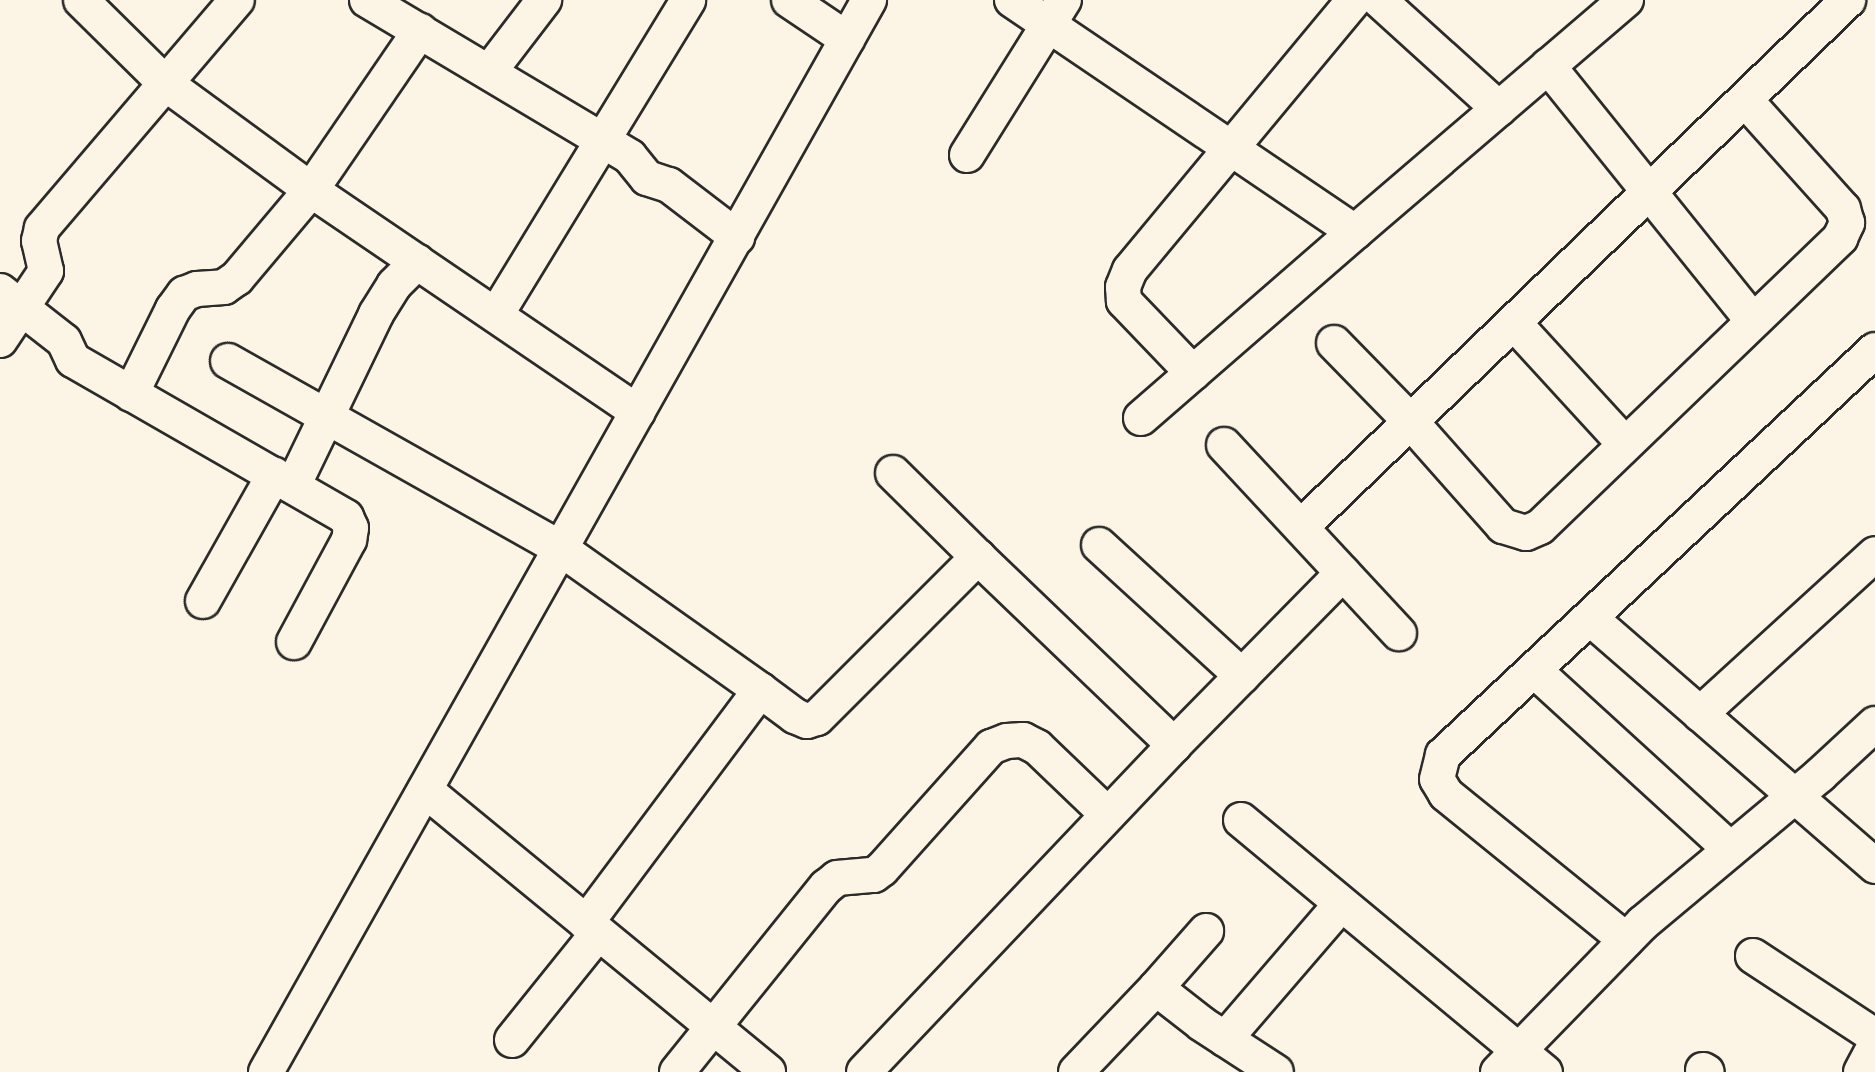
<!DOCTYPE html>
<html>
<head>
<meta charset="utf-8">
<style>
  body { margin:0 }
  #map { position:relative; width:1875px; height:1072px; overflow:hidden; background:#fcf5e5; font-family:Delius,sans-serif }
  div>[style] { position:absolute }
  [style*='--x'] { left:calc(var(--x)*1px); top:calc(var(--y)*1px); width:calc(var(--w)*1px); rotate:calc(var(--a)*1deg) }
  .roads { filter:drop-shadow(2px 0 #2b2b2b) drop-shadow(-2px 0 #2b2b2b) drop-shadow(0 2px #2b2b2b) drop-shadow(0 -2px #2b2b2b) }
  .minor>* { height:34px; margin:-17px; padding:0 17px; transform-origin:17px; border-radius:17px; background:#fcf5e5 }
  span { translate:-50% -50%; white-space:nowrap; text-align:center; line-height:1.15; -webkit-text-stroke:6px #fcf5e5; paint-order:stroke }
</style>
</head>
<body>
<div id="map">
  <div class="roads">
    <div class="minor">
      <i style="--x:81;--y:0;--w:118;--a:44.7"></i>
      <i style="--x:165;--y:83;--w:181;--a:36.2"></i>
      <i style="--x:311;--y:190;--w:395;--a:34.2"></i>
      <i style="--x:367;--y:0;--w:306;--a:30.8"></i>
      <i style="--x:630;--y:157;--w:27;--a:51"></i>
      <i style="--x:647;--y:178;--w:23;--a:18"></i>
      <i style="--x:669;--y:185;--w:86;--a:37.4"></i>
      <i style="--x:789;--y:0;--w:70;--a:33.9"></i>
      <i style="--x:1012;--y:0;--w:414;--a:34.1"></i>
      <i style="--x:1355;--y:232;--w:357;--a:-40.6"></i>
      <i style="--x:1379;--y:0;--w:162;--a:42.2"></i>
      <i style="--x:1548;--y:66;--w:327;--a:51.2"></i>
      <i style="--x:489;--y:72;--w:91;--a:-52.6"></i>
      <i style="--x:967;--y:155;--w:183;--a:-58"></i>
      <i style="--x:0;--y:291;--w:81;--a:38"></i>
      <i style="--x:64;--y:341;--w:21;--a:65"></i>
      <i style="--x:73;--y:360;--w:315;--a:29.9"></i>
      <i style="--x:346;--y:517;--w:12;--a:66"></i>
      <i style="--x:351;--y:528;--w:12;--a:99"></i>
      <i style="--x:349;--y:540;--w:116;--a:118.3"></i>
      <i style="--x:496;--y:315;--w:369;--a:-58.6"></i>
      <i style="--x:1514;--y:323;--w:164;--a:47.5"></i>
      <i style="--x:0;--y:340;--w:83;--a:-56.3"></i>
      <i style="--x:46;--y:271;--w:31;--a:-103"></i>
      <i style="--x:39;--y:241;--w:13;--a:-77"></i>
      <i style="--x:42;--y:228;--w:300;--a:-49.5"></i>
      <i style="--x:1334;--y:343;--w:110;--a:45.7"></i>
      <i style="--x:1411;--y:422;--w:139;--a:48.5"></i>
      <i style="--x:1503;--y:526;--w:24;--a:17"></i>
      <i style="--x:1526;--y:533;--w:15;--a:-23"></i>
      <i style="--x:1540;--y:527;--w:417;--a:-43.9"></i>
      <i style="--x:1840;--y:238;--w:17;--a:-65"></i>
      <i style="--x:1847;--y:223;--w:15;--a:-106"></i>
      <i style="--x:1843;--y:209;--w:145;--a:-131.9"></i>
      <i style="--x:228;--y:361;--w:382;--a:29.4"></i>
      <i style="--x:561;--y:549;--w:244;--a:35.3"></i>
      <i style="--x:1193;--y:373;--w:100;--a:-133.8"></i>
      <i style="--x:1124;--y:301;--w:14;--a:-94"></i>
      <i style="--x:1123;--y:287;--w:18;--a:-68"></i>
      <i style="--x:1130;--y:270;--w:351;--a:-50.3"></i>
      <i style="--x:131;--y:394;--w:95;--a:-63.7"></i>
      <i style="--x:173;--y:309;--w:19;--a:-54"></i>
      <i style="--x:184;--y:294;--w:14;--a:-21"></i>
      <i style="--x:197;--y:289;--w:27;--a:-4"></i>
      <i style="--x:224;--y:287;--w:16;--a:-35"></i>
      <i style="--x:237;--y:278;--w:115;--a:-49.9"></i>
      <i style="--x:311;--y:190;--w:193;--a:-55.6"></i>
      <i style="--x:1141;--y:418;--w:284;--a:-41"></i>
      <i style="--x:1224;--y:445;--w:257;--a:47.1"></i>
      <i style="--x:893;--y:473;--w:120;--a:44.7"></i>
      <i style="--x:293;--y:486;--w:191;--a:-64.2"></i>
      <i style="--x:376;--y:314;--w:34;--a:-58"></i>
      <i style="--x:394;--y:285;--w:33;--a:-45"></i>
      <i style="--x:1301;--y:527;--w:760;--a:-43.93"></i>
      <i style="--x:1099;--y:545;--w:194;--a:42.5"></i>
      <i style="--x:203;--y:601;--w:145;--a:-60.6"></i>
      <i style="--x:1590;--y:618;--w:378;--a:41"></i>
      <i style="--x:1534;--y:670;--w:265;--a:42.4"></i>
      <i style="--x:1700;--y:714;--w:237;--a:-42.4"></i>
      <i style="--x:425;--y:790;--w:444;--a:39.4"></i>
      <i style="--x:1241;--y:820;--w:395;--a:39.7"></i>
      <i style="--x:586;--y:923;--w:291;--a:-53.2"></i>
      <i style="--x:760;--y:690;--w:44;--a:36.6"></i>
      <i style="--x:795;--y:716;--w:13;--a:23"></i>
      <i style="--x:807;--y:721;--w:10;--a:-17"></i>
      <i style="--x:817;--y:718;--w:228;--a:-45"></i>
      <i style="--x:978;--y:557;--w:272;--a:43.8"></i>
      <i style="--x:1626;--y:940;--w:232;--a:-141"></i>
      <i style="--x:1446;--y:794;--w:17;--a:-121"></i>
      <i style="--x:1437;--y:779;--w:25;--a:-76"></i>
      <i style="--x:1443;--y:755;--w:592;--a:-43.15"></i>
      <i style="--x:1753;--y:956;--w:146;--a:33.3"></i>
      <i style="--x:1156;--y:988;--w:76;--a:-48.7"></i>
      <i style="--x:1225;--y:1039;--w:178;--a:-49.3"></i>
      <i style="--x:512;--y:1040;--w:137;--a:-51.2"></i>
      <i style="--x:1703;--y:1070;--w:4;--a:27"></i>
      <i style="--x:266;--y:1072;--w:1230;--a:-60.64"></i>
      <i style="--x:677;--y:1072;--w:238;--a:-51.2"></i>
      <i style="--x:826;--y:887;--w:14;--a:-39"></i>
      <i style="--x:837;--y:878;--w:37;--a:-5"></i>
      <i style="--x:874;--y:875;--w:10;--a:-37"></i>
      <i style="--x:882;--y:869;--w:164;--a:-48.2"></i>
      <i style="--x:991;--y:747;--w:17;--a:-21"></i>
      <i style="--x:1007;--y:741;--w:16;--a:-4"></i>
      <i style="--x:1023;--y:740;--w:16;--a:27"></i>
      <i style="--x:1037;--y:747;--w:98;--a:43.8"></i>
      <i style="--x:864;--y:1072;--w:451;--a:-46.5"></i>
      <i style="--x:1174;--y:745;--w:241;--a:-45.5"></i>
      <i style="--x:1076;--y:1072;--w:116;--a:-46.4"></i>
      <i style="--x:1156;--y:988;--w:58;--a:38"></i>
      <i style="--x:1202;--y:1024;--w:88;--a:33"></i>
      <i style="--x:1498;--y:1072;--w:208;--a:-45.8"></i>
      <i style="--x:1643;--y:923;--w:231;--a:-39.9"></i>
      <i style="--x:1820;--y:775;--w:75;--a:-42.8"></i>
      <i style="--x:1861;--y:1072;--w:30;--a:-62"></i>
    </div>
  </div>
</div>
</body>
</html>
